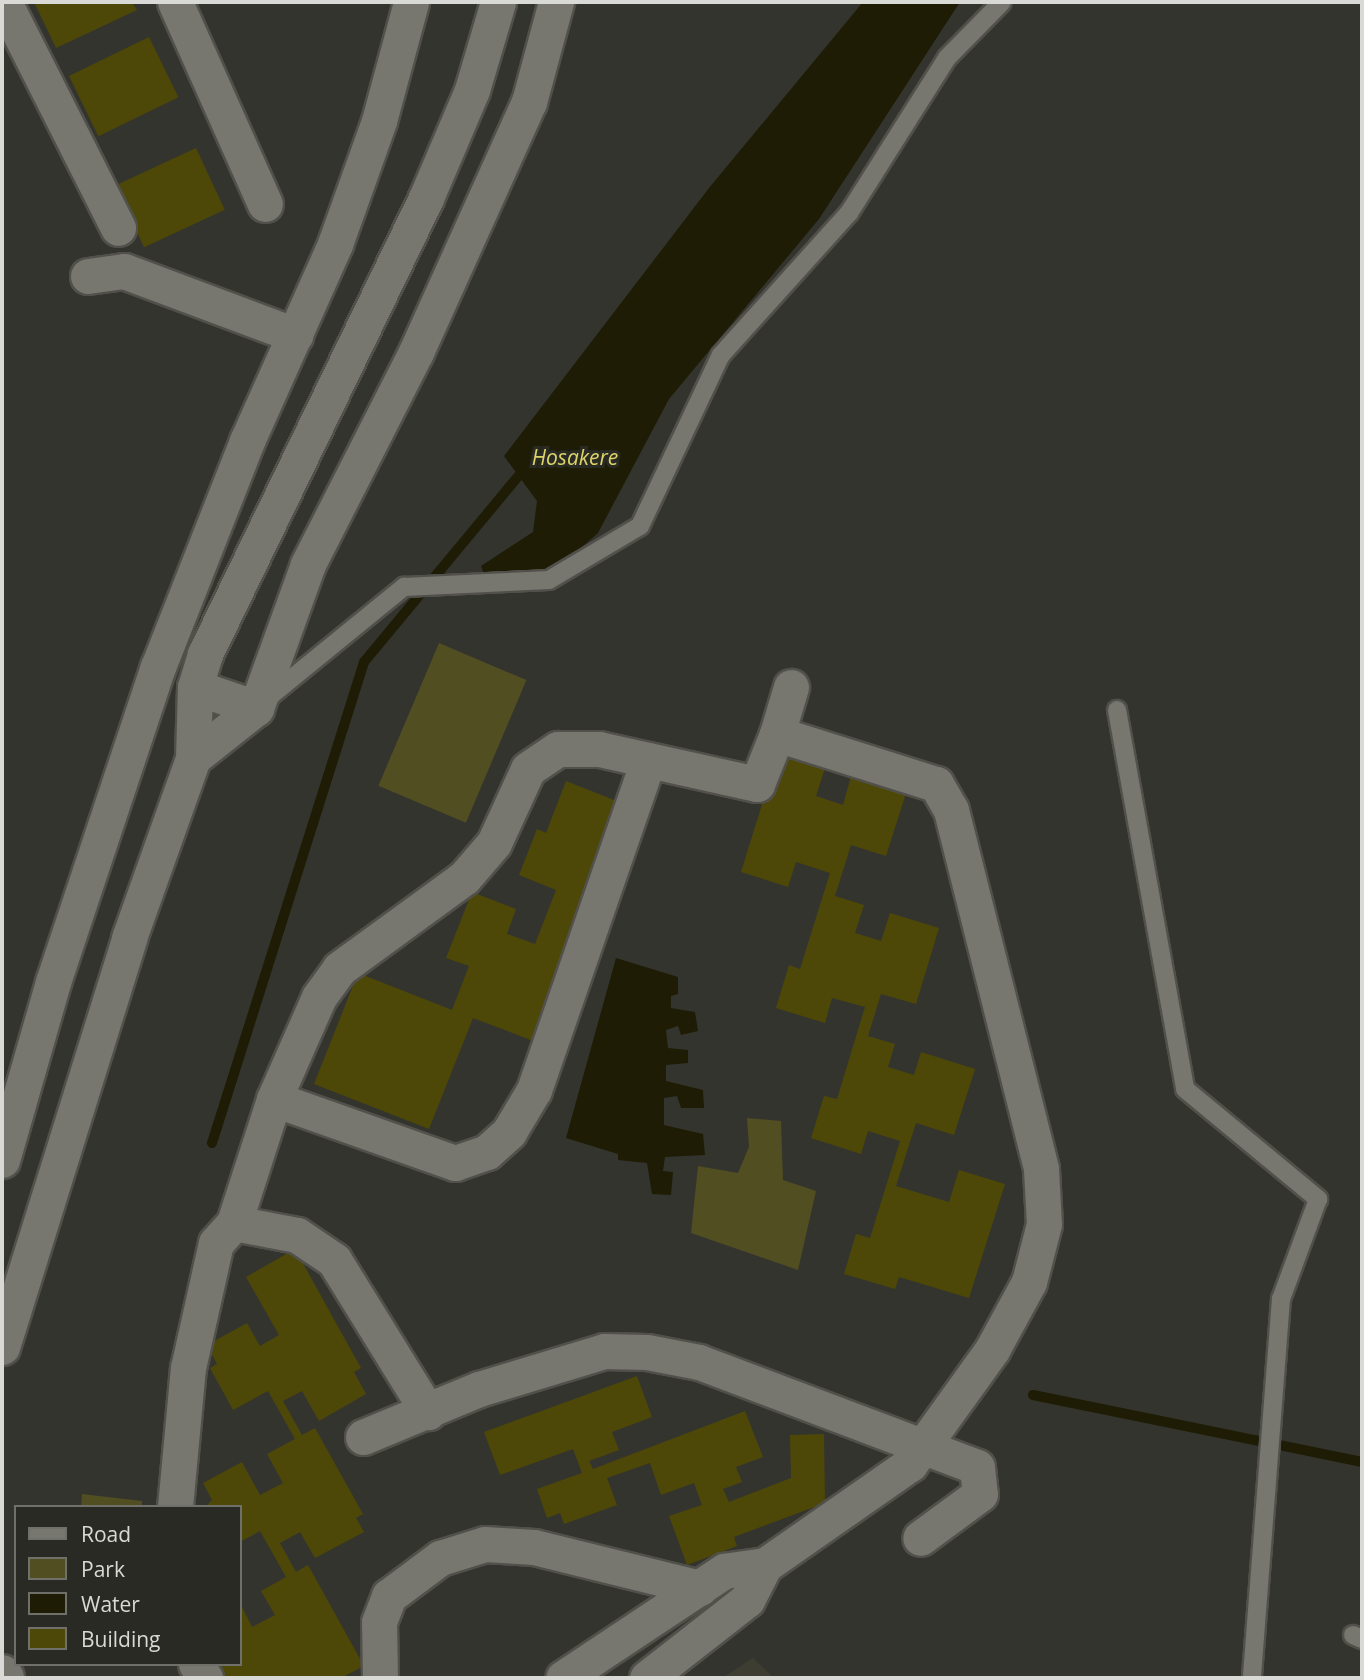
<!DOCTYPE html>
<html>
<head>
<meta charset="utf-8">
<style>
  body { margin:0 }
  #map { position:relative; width:1364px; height:1680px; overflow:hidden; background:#34342e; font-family:"Open Sans",sans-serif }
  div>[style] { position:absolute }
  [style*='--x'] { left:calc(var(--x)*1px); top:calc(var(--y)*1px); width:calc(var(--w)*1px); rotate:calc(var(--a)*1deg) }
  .built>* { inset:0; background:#3e3d31 }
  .green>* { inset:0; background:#514e22; transform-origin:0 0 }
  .water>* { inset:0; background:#1e1c04 }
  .stream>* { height:10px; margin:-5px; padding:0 5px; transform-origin:5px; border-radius:5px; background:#1e1c04 }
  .building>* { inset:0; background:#4d4807; transform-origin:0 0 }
  .roads { filter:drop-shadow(2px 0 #51504b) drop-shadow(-2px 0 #51504b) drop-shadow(0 2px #51504b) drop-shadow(0 -2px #51504b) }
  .lane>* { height:18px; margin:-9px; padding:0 9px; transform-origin:9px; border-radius:9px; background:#777770 }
  .street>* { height:35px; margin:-17.5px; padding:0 17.5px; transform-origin:17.5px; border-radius:17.5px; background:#777770 }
  .secondary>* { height:38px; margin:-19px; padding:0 19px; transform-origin:19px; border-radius:19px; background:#777770 }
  span { translate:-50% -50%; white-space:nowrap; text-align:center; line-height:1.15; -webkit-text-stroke:6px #2a2a24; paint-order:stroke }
  .water-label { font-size:21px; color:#dcd468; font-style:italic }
  .frame { position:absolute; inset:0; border:4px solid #d9d9d5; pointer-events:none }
  .legend { position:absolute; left:14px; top:1505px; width:228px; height:161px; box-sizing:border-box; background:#2a2a24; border:2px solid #70706b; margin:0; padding:9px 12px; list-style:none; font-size:21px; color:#d9d9d5 }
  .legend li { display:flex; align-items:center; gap:14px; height:35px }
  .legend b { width:35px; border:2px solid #70706b }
</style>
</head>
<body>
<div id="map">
  <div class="built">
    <i style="clip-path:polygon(753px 1658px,774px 1678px,722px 1678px)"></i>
  </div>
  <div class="green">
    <i style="left:439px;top:643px;width:95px;height:155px;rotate:23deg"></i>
    <i style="clip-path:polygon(747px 1118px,781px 1121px,783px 1180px,816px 1191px,798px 1270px,691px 1233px,698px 1166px,738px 1173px,749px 1147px)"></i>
    <i style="clip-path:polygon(82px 1494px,142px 1501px,142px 1507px,81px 1507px)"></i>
  </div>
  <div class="water">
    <i style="clip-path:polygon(863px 2px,960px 2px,819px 219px,669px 399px,598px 533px,552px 573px,485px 577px,481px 566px,533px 532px,537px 501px,504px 456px,709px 188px)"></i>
    <i style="clip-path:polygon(616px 958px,678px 977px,678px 994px,671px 996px,671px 1008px,695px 1012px,698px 1031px,681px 1035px,678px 1026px,666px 1030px,668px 1048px,688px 1050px,688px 1063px,666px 1065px,666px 1081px,703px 1090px,704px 1108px,681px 1108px,677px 1096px,664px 1098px,664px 1125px,703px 1134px,705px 1155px,665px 1157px,663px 1171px,673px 1172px,671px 1195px,652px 1194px,647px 1163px,618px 1160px,618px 1154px,566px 1138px)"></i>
  </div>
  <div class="stream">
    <i style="--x:212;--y:1143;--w:504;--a:-72.46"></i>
    <i style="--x:364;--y:662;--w:254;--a:-50.3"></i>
    <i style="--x:1033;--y:1395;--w:336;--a:11.5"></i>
  </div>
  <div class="building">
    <i style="clip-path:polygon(34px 2px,132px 2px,137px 10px,56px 48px)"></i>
    <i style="left:149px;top:37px;width:67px;height:89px;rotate:64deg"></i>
    <i style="left:196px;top:148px;width:68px;height:89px;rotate:65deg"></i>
    <i style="clip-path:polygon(778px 753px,825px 768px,816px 796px,843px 805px,851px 776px,906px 793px,886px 856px,851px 845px,835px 896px,864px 905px,855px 933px,881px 941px,890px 913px,939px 928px,916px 1004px,881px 994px,868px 1036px,895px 1044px,888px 1067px,914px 1075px,921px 1052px,975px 1069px,954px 1135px,916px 1123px,896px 1186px,949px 1202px,959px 1170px,1005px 1184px,969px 1298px,899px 1277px,895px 1289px,844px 1274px,856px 1234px,870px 1238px,900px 1141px,868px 1131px,861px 1154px,811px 1138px,824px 1096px,837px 1099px,865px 1007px,832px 998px,825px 1023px,776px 1008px,789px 965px,800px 969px,830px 873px,796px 862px,788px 887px,741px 872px)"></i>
    <i style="clip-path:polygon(566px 781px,629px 806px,536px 1042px,473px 1018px,429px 1129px,314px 1084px,358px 973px,452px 1010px,469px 966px,446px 958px,472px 892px,516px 909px,507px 934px,535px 944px,556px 890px,519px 875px,537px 829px,546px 833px)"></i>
    <i style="clip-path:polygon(295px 1249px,361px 1368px,354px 1372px,366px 1394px,319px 1421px,302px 1391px,283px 1401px,302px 1435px,315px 1428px,363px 1514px,356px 1518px,364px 1532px,315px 1558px,300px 1532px,280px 1543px,296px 1572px,308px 1565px,364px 1666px,341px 1678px,216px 1678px,209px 1664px,240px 1664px,240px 1603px,252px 1627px,275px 1615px,261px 1591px,286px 1577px,260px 1531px,240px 1542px,240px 1507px,205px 1507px,212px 1500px,203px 1483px,242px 1462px,260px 1495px,283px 1483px,267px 1454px,295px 1439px,268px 1391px,233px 1410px,210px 1368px,217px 1364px,207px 1345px,247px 1323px,260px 1346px,279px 1335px,246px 1277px)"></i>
    <i style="clip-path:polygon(637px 1376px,652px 1417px,612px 1432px,619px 1450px,589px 1461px,593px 1469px,745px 1411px,763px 1457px,736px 1467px,742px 1482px,723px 1489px,729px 1502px,791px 1478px,790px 1435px,824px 1434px,825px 1503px,734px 1537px,737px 1546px,687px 1565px,669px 1516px,702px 1505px,694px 1483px,661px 1495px,650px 1463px,607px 1478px,617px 1505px,564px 1524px,560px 1513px,547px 1518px,537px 1489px,582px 1473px,573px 1449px,500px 1475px,484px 1432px)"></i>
  </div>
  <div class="roads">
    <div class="lane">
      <i style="--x:264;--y:701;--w:181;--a:-39.2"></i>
      <i style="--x:404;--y:587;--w:145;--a:-2.8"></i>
      <i style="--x:549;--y:580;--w:106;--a:-30.7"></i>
      <i style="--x:640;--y:526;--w:189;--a:-64.7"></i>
      <i style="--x:721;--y:355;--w:191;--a:-48"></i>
      <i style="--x:849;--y:213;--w:183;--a:-57.7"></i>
      <i style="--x:947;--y:58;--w:78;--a:-45.5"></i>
      <i style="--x:1117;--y:710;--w:385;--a:79.8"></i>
      <i style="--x:1185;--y:1089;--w:173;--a:39.6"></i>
      <i style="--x:1318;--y:1199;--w:107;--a:110.3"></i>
      <i style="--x:1281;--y:1299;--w:380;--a:94.4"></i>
      <i style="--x:1353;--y:1635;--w:10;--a:24"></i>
    </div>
    <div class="street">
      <i style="--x:4;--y:2;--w:253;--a:63.2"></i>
      <i style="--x:175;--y:2;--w:221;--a:66"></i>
      <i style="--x:88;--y:276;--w:36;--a:-8"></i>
      <i style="--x:124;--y:271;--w:183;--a:20.5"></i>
      <i style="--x:195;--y:687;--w:65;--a:19"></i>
      <i style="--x:777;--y:734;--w:49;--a:-73.4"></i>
      <i style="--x:193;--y:758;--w:80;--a:-38.4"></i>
      <i style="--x:256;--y:708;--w:153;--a:-70.1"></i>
      <i style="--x:308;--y:564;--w:238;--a:-63"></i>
      <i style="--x:416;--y:352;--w:274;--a:-65.7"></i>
      <i style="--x:529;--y:102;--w:104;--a:-74.9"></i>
      <i style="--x:274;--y:1099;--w:192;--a:19.5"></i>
      <i style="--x:455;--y:1163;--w:34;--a:-19"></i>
      <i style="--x:487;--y:1152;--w:30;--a:-42"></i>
      <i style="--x:509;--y:1132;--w:49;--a:-59.2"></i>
      <i style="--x:534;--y:1090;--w:349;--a:-70.9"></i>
      <i style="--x:2;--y:1160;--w:185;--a:-74"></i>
      <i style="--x:53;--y:982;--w:332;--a:-71.6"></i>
      <i style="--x:158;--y:667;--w:243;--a:-68.5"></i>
      <i style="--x:247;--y:441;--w:216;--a:-65.9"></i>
      <i style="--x:335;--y:244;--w:131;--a:-70.3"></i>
      <i style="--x:379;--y:121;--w:123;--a:-74.9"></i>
      <i style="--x:234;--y:1223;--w:64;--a:10.8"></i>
      <i style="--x:297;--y:1235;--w:45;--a:34"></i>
      <i style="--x:334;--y:1260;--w:179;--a:58.3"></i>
      <i style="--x:2;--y:1347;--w:428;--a:-72.7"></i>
      <i style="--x:129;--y:938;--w:191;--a:-70.4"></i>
      <i style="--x:193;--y:758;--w:71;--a:-88.4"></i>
      <i style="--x:195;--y:687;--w:34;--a:-73"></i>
      <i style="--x:205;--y:654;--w:507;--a:-64.14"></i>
      <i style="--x:426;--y:198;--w:117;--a:-66.9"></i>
      <i style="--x:472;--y:90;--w:92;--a:-73.5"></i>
      <i style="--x:363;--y:1437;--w:126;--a:-22.5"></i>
      <i style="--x:479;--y:1389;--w:131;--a:-16.9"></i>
      <i style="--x:604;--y:1351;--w:43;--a:1.3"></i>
      <i style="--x:647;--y:1352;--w:53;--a:10.9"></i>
      <i style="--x:699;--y:1362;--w:297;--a:20.7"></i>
      <i style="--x:977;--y:1467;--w:27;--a:84"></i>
      <i style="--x:980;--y:1494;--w:74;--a:143.7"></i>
      <i style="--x:175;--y:1507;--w:140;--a:-84.7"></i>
      <i style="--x:188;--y:1368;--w:128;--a:-77.4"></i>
      <i style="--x:216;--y:1243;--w:27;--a:-48"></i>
      <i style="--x:234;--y:1223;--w:130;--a:-72.1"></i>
      <i style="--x:274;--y:1099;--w:111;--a:-66.2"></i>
      <i style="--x:319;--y:997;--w:34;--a:-54"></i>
      <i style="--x:339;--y:969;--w:155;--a:-36.1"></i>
      <i style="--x:464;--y:878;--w:46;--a:-49.4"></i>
      <i style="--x:494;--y:843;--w:81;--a:-65.3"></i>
      <i style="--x:528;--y:769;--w:36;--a:-34"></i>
      <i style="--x:558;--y:749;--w:41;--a:0"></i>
      <i style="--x:599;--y:749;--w:162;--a:12.5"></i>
      <i style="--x:757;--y:784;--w:54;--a:-68.2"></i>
      <i style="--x:777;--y:734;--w:167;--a:17.5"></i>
      <i style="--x:936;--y:784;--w:30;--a:60"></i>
      <i style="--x:951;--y:810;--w:370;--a:75.9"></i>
      <i style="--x:1041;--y:1169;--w:55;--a:86.9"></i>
      <i style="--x:1044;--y:1224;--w:60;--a:104.5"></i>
      <i style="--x:1029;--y:1282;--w:77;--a:118.6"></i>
      <i style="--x:992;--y:1350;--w:140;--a:125.7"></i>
      <i style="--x:910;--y:1464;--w:177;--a:145.1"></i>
      <i style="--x:765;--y:1565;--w:41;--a:171.7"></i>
      <i style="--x:724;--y:1571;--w:193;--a:146.4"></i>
      <i style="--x:196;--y:1664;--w:17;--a:57"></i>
      <i style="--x:380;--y:1678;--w:56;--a:-91"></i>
      <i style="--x:379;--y:1622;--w:28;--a:-69"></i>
      <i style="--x:389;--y:1596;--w:64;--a:-36.7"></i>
      <i style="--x:440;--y:1558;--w:47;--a:-17.3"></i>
      <i style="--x:485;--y:1544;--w:49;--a:3.5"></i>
      <i style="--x:534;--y:1547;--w:171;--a:13.9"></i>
      <i style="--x:647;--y:1678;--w:127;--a:-38"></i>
      <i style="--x:747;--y:1600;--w:39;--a:-63"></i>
    </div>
    <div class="secondary">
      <i style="--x:2;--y:1674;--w:5;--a:53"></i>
    </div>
  </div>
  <div class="water-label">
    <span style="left:575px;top:457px">Hosakere</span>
  </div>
  <div class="frame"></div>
  <ul class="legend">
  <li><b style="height:9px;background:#777770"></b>Road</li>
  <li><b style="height:19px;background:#514e22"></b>Park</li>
  <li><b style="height:19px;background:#1e1c04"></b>Water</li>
  <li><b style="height:19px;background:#4d4807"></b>Building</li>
  </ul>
</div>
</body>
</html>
